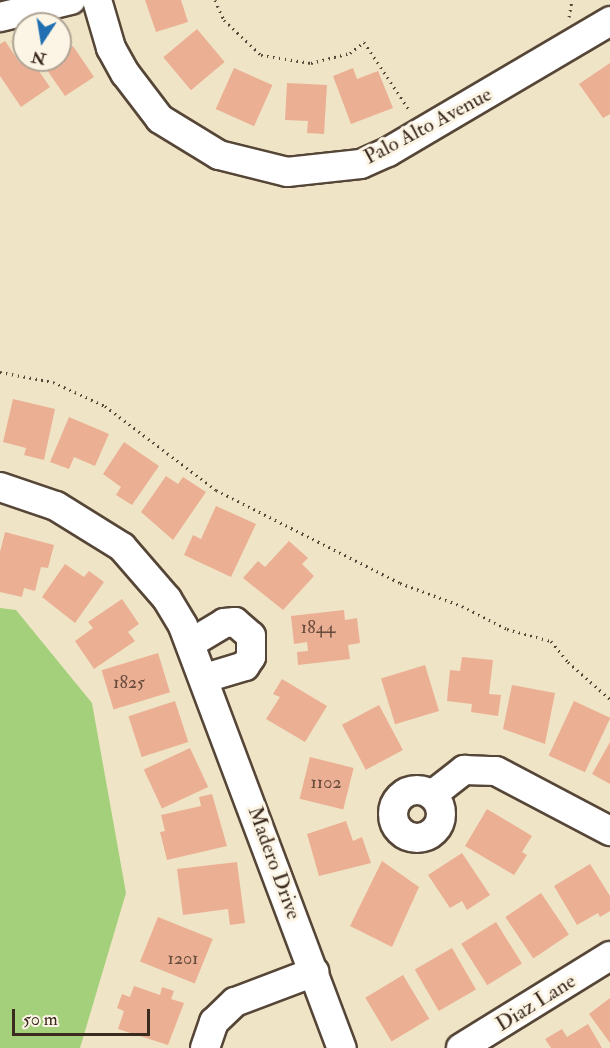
<!DOCTYPE html>
<html>
<head>
<meta charset="utf-8">
<style>
  body { margin:0 }
  #map { position:relative; width:610px; height:1048px; overflow:hidden; background:#f0e4c6; font-family:"IM FELL Double Pica",serif }
  div>[style] { position:absolute }
  [style*='--x'] { left:calc(var(--x)*1px); top:calc(var(--y)*1px); width:calc(var(--w)*1px); rotate:calc(var(--a)*1deg) }
  .green>* { inset:0; background:#a4d07c }
  .building>* { inset:0; background:#ebaf94; transform-origin:0 0 }
  .path>* { height:3px; margin-top:-1.5px; transform-origin:0; background:repeating-linear-gradient(90deg,#564637 0 1.5px,transparent 0 6px) }
  .roads { filter:drop-shadow(2px 0 #564637) drop-shadow(-2px 0 #564637) drop-shadow(0 2px #564637) drop-shadow(0 -2px #564637) }
  .minor>* { height:28px; margin:-14px; padding:0 14px; transform-origin:14px; border-radius:14px; background:#fff }
  .minor>.ring { margin:-14px; padding:0; box-sizing:content-box; background:none; border:28px solid #fff; border-radius:50% }
  span { translate:-50% -50%; white-space:nowrap; text-align:center; line-height:1.15; -webkit-text-stroke:6px #fcf5e5; paint-order:stroke }
  .number-label { font-size:18px; color:#674b3c }
  .number-label span { -webkit-text-stroke-width:0 }
  .street-label { font-size:21px; color:#3b2a1e }
  .north { position:absolute; left:12px; top:12px; width:60px; height:60px; box-sizing:border-box; background:#fcf5e5; border:2px solid #afa495; border-radius:50%; rotate:192deg; font-size:16px; font-weight:700; line-height:24px; text-align:center; color:#3b2a1e }
  .north::after { content:''; display:block; margin:auto; width:21px; height:27px; background:#1f6fb2; clip-path:polygon(50% 0,100% 100%,50% 72%,0 100%) }
  .scale { position:absolute; left:12px; top:1009px; width:138px; height:27px; box-sizing:border-box; border:3px solid #3b2a1e; border-top:0; padding-left:8px; font-size:18px; line-height:21px; white-space:nowrap; color:#3b2a1e; -webkit-text-stroke:4px #fcf5e5; paint-order:stroke }
</style>
</head>
<body>
<div id="map">
  <div class="green">
    <i style="clip-path:polygon(0 608px,16px 610px,92px 703px,126px 893px,80px 1048px,0 1048px)"></i>
  </div>
  <div class="building">
    <i style="clip-path:polygon(145px 0,181px 0,188px 22px,156px 32px)"></i>
    <i style="left:197px;top:29px;width:43px;height:44px;rotate:50deg"></i>
    <i style="clip-path:polygon(5px 41px,20px 63px,31px 60px,50px 87px,21px 107px,0 76px,0 44px)"></i>
    <i style="clip-path:polygon(73px 46px,94px 77px,65px 96px,40px 60px,60px 60px,60px 48px,63px 53px)"></i>
    <i style="clip-path:polygon(610px 63px,610px 114px,603px 118px,579px 84px)"></i>
    <i style="left:234px;top:68px;width:42px;height:45px;rotate:24deg"></i>
    <i style="clip-path:polygon(353px 68px,357px 79px,378px 71px,393px 108px,351px 124px,333px 76px)"></i>
    <i style="clip-path:polygon(287px 83px,327px 85px,324px 134px,307px 133px,308px 121px,285px 120px)"></i>
    <i style="clip-path:polygon(13px 399px,55px 409px,44px 460px,24px 455px,26px 448px,3px 442px)"></i>
    <i style="clip-path:polygon(69px 417px,109px 434px,95px 466px,74px 457px,69px 469px,50px 462px)"></i>
    <i style="clip-path:polygon(124px 442px,159px 466px,132px 505px,116px 495px,121px 487px,103px 474px)"></i>
    <i style="clip-path:polygon(166px 476px,178px 484px,183px 477px,206px 492px,173px 540px,141px 512px)"></i>
    <i style="clip-path:polygon(216px 506px,256px 524px,231px 577px,184px 555px,193px 535px,201px 539px)"></i>
    <i style="clip-path:polygon(5px 532px,54px 545px,48px 568px,41px 567px,35px 591px,24px 588px,22px 597px,0 592px,0 552px)"></i>
    <i style="clip-path:polygon(289px 541px,308px 558px,302px 564px,314px 576px,283px 610px,243px 578px,258px 561px,265px 567px)"></i>
    <i style="clip-path:polygon(65px 564px,84px 577px,89px 571px,104px 582px,75px 623px,42px 597px)"></i>
    <i style="clip-path:polygon(122px 599px,139px 624px,128px 632px,135px 641px,94px 669px,75px 641px,93px 628px,88px 622px)"></i>
    <i style="clip-path:polygon(344px 610px,345px 620px,357px 618px,360px 643px,348px 645px,350px 659px,298px 665px,297px 652px,308px 651px,307px 642px,294px 644px,291px 616px)"></i>
    <i style="left:158px;top:653px;width:41px;height:59px;rotate:73deg"></i>
    <i style="clip-path:polygon(462px 657px,493px 660px,489px 694px,501px 695px,498px 716px,471px 712px,472px 704px,447px 701px,450px 670px,460px 671px)"></i>
    <i style="left:425px;top:665px;width:48px;height:46px;rotate:73deg"></i>
    <i style="clip-path:polygon(282px 679px,327px 706px,305px 742px,266px 719px,280px 697px,273px 694px)"></i>
    <i style="clip-path:polygon(512px 685px,555px 693px,545px 744px,503px 729px)"></i>
    <i style="left:175px;top:701px;width:43px;height:49px;rotate:72deg"></i>
    <i style="left:574px;top:701px;width:40px;height:60px;rotate:25deg"></i>
    <i style="left:379px;top:705px;width:51px;height:42px;rotate:62deg"></i>
    <i style="clip-path:polygon(610px 742px,610px 784px,592px 774px)"></i>
    <i style="left:190px;top:748px;width:43px;height:51px;rotate:65deg"></i>
    <i style="left:310px;top:757px;width:45px;height:43px;rotate:14deg"></i>
    <i style="clip-path:polygon(212px 794px,227px 846px,167px 860px,160px 832px,165px 831px,161px 815px,201px 806px,199px 797px)"></i>
    <i style="clip-path:polygon(487px 809px,532px 836px,522px 852px,527px 855px,514px 875px,465px 846px)"></i>
    <i style="clip-path:polygon(346px 821px,353px 841px,362px 837px,371px 863px,319px 876px,307px 834px)"></i>
    <i style="clip-path:polygon(462px 853px,490px 895px,467px 910px,462px 901px,450px 908px,428px 875px)"></i>
    <i style="clip-path:polygon(382px 861px,419px 887px,392px 947px,350px 926px)"></i>
    <i style="clip-path:polygon(237px 862px,245px 923px,230px 925px,228px 909px,183px 915px,177px 869px)"></i>
    <i style="clip-path:polygon(590px 864px,610px 896px,610px 911px,600px 917px,598px 913px,577px 925px,554px 886px)"></i>
    <i style="left:541px;top:893px;width:50px;height:43px;rotate:56deg"></i>
    <i style="left:158px;top:917px;width:59px;height:48px;rotate:22deg"></i>
    <i style="left:496px;top:922px;width:49px;height:41px;rotate:58deg"></i>
    <i style="left:452px;top:948px;width:48px;height:43px;rotate:60deg"></i>
    <i style="left:403px;top:975px;width:51px;height:44px;rotate:59deg"></i>
    <i style="clip-path:polygon(134px 986px,160px 995px,162px 987px,174px 991px,171px 999px,184px 1003px,168px 1045px,118px 1029px,124px 1011px,117px 1008px,122px 994px,130px 997px)"></i>
    <i style="clip-path:polygon(610px 998px,610px 1043px,589px 1014px)"></i>
    <i style="clip-path:polygon(588px 1024px,602px 1048px,551px 1048px,545px 1039px,562px 1029px,567px 1037px)"></i>
  </div>
  <div class="path">
    <i style="--x:215;--y:0;--w:22;--a:66"></i>
    <i style="--x:224;--y:20;--w:51;--a:43.4"></i>
    <i style="--x:261;--y:55;--w:51;--a:9.1"></i>
    <i style="--x:311;--y:63;--w:40;--a:-14.4"></i>
    <i style="--x:350;--y:53;--w:18;--a:-38"></i>
    <i style="--x:364;--y:42;--w:83;--a:56.3"></i>
    <i style="--x:569;--y:17;--w:17;--a:-80"></i>
    <i style="--x:0;--y:372;--w:54;--a:10.7"></i>
    <i style="--x:53;--y:382;--w:57;--a:24.8"></i>
    <i style="--x:105;--y:406;--w:139;--a:37.1"></i>
    <i style="--x:216;--y:490;--w:206;--a:26.8"></i>
    <i style="--x:400;--y:583;--w:66;--a:20.4"></i>
    <i style="--x:462;--y:606;--w:51;--a:27.1"></i>
    <i style="--x:507;--y:629;--w:46;--a:15.3"></i>
    <i style="--x:551;--y:641;--w:27;--a:51"></i>
    <i style="--x:568;--y:662;--w:56;--a:41.4"></i>
  </div>
  <div class="roads">
    <div class="minor">
      <i style="--x:97;--y:0;--w:50;--a:73.7"></i>
      <i style="--x:111;--y:48;--w:29;--a:61"></i>
      <i style="--x:125;--y:73;--w:58;--a:52.7"></i>
      <i style="--x:160;--y:119;--w:69;--a:31.4"></i>
      <i style="--x:219;--y:155;--w:70;--a:14"></i>
      <i style="--x:287;--y:172;--w:74;--a:-6.2"></i>
      <i style="--x:361;--y:164;--w:30;--a:-24"></i>
      <i style="--x:388;--y:152;--w:258;--a:-30.5"></i>
      <i style="--x:0;--y:17;--w:73;--a:-13.5"></i>
      <i style="--x:0;--y:487;--w:59;--a:18.7"></i>
      <i style="--x:56;--y:506;--w:78;--a:31.8"></i>
      <i style="--x:122;--y:547;--w:69;--a:49.1"></i>
      <i style="--x:167;--y:599;--w:31;--a:59"></i>
      <i style="--x:183;--y:626;--w:451;--a:69.4"></i>
      <i style="--x:191;--y:643;--w:39;--a:-31"></i>
      <i style="--x:224;--y:623;--w:11;--a:-5"></i>
      <i style="--x:235;--y:622;--w:21;--a:41"></i>
      <i style="--x:251;--y:636;--w:21;--a:90"></i>
      <i style="--x:251;--y:657;--w:11;--a:124"></i>
      <i style="--x:245;--y:666;--w:42;--a:163.3"></i>
      <i class="ring" style="left:393px;top:790px;width:20px;height:20px"></i>
      <i style="--x:432;--y:795;--w:41;--a:-38"></i>
      <i style="--x:464;--y:770;--w:32;--a:2"></i>
      <i style="--x:496;--y:771;--w:129;--a:27.8"></i>
      <i style="--x:205;--y:1048;--w:28;--a:-71"></i>
      <i style="--x:214;--y:1022;--w:29;--a:-44"></i>
      <i style="--x:235;--y:1002;--w:85;--a:-20.8"></i>
      <i style="--x:461;--y:1048;--w:175;--a:-31.7"></i>
    </div>
  </div>
  <div class="number-label">
    <span style="left:318px;top:628px">1844</span>
    <span style="left:129px;top:683px">1825</span>
    <span style="left:326px;top:783px">1102</span>
    <span style="left:183px;top:959px">1201</span>
  </div>
  <div class="street-label">
    <span style="left:428px;top:126px;rotate:-28deg">Palo Alto Avenue</span>
    <span style="left:274px;top:863px;rotate:70deg">Madero Drive</span>
    <span style="left:536px;top:1003px;rotate:-32deg">Diaz Lane</span>
  </div>
  <div class="north">N</div>
  <div class="scale">50 m</div>
</div>
</body>
</html>
